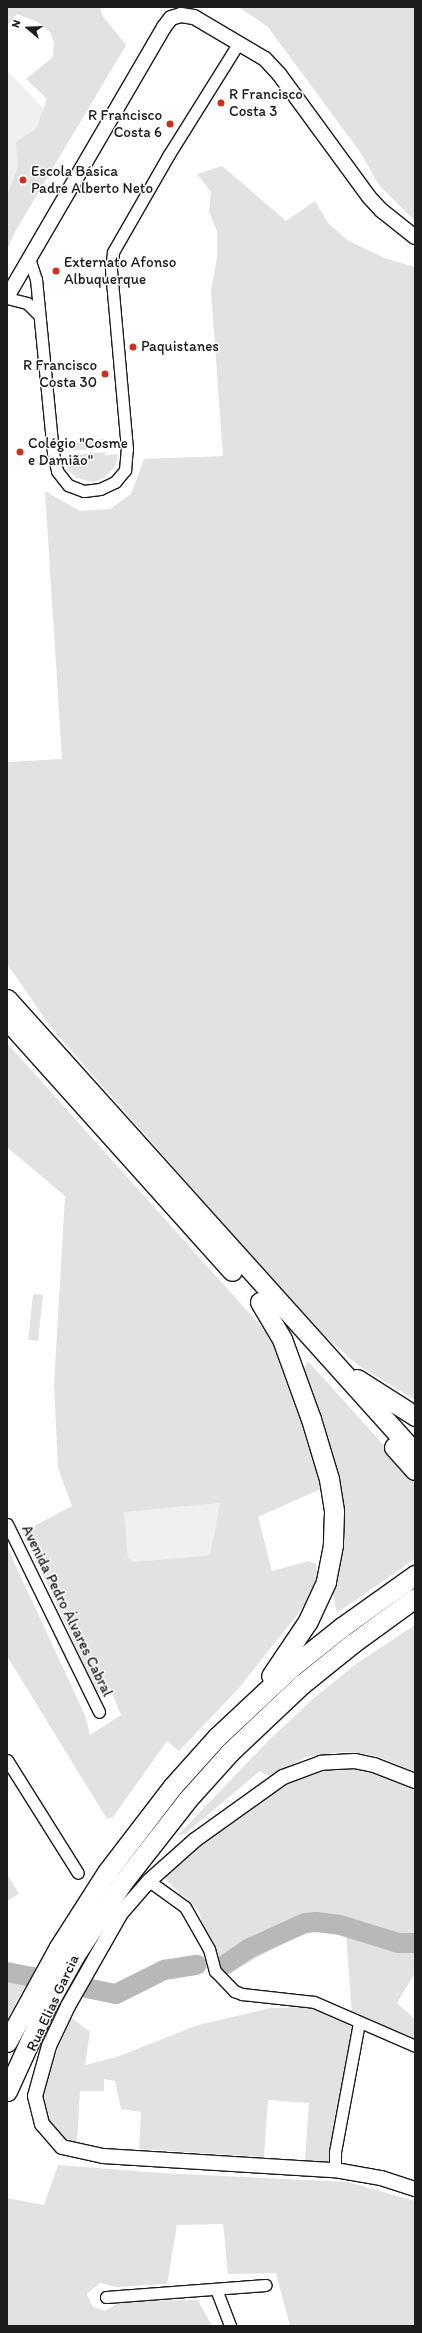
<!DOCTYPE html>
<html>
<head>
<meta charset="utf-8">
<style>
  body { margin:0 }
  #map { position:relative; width:422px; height:2333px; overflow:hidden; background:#fff; font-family:Itim,sans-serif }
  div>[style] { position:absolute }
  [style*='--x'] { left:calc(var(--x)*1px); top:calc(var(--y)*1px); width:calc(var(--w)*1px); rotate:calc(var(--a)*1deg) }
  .built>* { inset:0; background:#f0f0f0 }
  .green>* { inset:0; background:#e2e2e2; transform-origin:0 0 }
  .river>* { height:20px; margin:-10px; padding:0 10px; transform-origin:10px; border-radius:10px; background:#b8b8b8 }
  .roads { filter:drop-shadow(1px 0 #1c1c1c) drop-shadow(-1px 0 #1c1c1c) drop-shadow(0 1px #1c1c1c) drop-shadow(0 -1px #1c1c1c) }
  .minor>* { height:11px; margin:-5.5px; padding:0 5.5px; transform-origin:5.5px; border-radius:5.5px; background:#fff }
  .tertiary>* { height:14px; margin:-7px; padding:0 7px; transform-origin:7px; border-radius:7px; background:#fff }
  .trunk>* { height:19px; margin:-9.5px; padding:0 9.5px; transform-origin:9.5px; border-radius:9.5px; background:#fff }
  .dots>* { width:11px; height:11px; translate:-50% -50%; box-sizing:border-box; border:2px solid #fff; border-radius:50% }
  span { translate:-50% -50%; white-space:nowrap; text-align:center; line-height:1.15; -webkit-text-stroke:3px #fff; paint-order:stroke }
  .poi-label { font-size:15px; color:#1c1c1c }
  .left { translate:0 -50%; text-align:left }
  .right { translate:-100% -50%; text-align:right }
  .street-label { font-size:15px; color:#1c1c1c }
  .frame { position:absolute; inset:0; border:8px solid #1c1c1c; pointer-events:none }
  .north { position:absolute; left:8px; top:8px; width:40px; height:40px; -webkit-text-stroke:3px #fff; paint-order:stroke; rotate:289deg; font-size:11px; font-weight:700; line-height:16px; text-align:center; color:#1c1c1c }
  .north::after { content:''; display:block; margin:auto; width:14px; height:18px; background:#1c1c1c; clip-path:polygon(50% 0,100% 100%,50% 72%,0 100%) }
</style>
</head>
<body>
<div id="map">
  <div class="built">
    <i style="clip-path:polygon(7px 71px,66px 131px,7px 236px)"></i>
    <i style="clip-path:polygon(220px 1503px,210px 1555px,134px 1562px,128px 1558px,123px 1511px)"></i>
  </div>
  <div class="green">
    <i style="clip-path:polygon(7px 7px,100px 7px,102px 15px,126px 45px,15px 232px,7px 250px,7px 196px,18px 167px,16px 142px,36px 129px,47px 99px,26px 79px,53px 57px,54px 43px,50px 32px,38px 22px,17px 14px,7px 26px)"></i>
    <i style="clip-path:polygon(415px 7px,415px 221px,379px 185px,360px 152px,268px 27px,240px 8px)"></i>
    <i style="clip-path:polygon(222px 166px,286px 221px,315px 201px,328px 223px,347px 240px,384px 258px,415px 267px,415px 1400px,359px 1366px,314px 1327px,53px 1030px,7px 964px,7px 762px,62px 759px,45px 491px,80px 511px,110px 509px,131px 494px,144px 459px,223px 456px,211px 291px,217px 257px,217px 231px,209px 212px,211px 192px,197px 174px)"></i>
    <i style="left:104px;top:439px;width:8px;height:32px;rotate:83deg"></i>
    <i style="clip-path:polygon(105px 452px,105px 455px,118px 454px,116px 465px,104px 478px,93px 482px,77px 478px,68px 470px,64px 459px,74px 458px,74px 455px)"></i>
    <i style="clip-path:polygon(evenodd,7px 1043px,267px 1333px,282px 1361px,323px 1488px,258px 1517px,272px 1571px,309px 1561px,316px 1564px,318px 1576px,308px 1601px,239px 1688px,179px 1751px,167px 1741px,113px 1817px,107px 1819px,7px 1656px,7px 1547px,85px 1715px,90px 1735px,121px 1715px,110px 1688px,98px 1694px,23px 1532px,72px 1506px,58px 1468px,54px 1385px,65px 1196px,7px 1147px,7px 1043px,220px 1503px,210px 1555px,134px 1562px,128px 1558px,124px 1512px,220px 1503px)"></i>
    <i style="left:33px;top:1294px;width:10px;height:46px;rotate:6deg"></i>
    <i style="clip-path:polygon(308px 1361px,415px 1480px,415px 1559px,337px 1613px,332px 1590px,342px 1534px,301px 1373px)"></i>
    <i style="clip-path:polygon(415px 1625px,415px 1772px,377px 1756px,359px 1753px,341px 1752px,306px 1757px,271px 1777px,260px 1771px,185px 1834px,177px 1836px,269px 1740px,314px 1698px,356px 1664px)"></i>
    <i style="clip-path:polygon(365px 1767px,415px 1787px,415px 1973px,397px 2003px,415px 2019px,415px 2040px,352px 2015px,346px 1932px,320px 1927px,306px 1930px,223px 1977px,198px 1910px,168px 1882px,164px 1875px,255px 1802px,293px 1775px,310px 1770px)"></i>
    <i style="clip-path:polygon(7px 1874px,19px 1894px,7px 1901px)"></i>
    <i style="clip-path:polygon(7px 1965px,36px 1967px,7px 2019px)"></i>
    <i style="clip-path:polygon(312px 2007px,353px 2026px,330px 2164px,305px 2160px,309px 2103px,268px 2100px,264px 2157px,139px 2149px,141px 2112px,121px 2109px,115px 2081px,104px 2079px,104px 2091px,80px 2091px,77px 2144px,60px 2136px,50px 2124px,44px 2100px,44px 2084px,71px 2017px,90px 2032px,85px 2065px,117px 2057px,198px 2025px,271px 2008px)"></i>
    <i style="clip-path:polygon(58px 2165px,161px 2173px,348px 2182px,415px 2201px,415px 2326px,290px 2326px,276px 2273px,228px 2274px,223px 2224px,177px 2225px,167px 2284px,116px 2287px,100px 2283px,87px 2294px,93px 2307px,105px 2311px,122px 2301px,198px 2300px,212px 2326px,7px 2326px,7px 2198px,44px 2205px)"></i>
  </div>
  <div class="river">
    <i style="--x:226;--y:1964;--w:29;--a:-34"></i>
    <i style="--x:250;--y:1948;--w:60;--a:-24.4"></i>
    <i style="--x:305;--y:1923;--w:11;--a:-5"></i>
    <i style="--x:316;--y:1922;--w:24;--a:7"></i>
    <i style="--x:340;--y:1925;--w:61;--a:17.2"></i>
    <i style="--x:398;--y:1943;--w:17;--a:0"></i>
    <i style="--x:7;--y:1972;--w:111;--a:11.4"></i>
    <i style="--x:116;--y:1994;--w:54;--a:-26.6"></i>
    <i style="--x:164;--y:1970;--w:33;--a:-9"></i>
  </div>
  <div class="roads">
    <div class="minor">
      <i style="--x:29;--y:258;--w:22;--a:72"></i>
      <i style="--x:36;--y:279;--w:175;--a:84.4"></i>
      <i style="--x:53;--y:453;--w:18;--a:77"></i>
      <i style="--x:57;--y:471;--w:18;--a:52"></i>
      <i style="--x:68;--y:485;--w:17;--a:21"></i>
      <i style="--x:84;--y:491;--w:16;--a:-7"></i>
      <i style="--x:100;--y:489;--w:17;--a:-25"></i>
      <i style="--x:115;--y:482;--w:16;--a:-50"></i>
      <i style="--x:125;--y:470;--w:21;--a:-85"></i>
      <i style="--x:127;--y:449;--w:181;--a:-95.1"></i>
      <i style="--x:111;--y:269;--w:17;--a:-83"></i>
      <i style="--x:113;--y:252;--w:111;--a:-60.2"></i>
      <i style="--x:168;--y:156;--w:132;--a:-58"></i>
      <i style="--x:7;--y:298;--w:21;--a:14"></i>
      <i style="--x:27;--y:303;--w:17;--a:45"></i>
      <i style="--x:7;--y:1524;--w:209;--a:63.9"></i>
      <i style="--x:7;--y:1760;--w:133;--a:57.9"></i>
      <i style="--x:149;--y:1881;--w:44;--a:35.8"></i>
      <i style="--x:185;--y:1907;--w:48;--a:60.3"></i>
      <i style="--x:209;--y:1949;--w:23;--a:75"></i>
      <i style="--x:215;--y:1971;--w:28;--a:46"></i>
      <i style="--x:234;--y:1991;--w:9;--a:21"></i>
      <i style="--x:242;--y:1994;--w:72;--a:6.3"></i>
      <i style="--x:314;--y:2002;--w:110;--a:23.5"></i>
      <i style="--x:335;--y:2170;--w:18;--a:-90"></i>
      <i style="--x:335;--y:2152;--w:131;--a:-79.5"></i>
      <i style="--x:216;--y:2289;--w:40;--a:69"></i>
      <i style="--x:106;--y:2297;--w:160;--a:-4.3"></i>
    </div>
    <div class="tertiary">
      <i style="--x:7;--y:297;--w:312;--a:-59.8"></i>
      <i style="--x:164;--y:27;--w:11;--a:-52"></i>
      <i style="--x:171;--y:18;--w:10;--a:-17"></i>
      <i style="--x:181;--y:15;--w:13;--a:9"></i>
      <i style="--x:194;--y:17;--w:82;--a:30.6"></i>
      <i style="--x:265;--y:59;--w:21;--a:47"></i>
      <i style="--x:279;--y:74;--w:152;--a:53.8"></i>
      <i style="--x:369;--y:197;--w:18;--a:47"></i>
      <i style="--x:381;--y:210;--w:43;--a:38.5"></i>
      <i style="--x:415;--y:1781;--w:44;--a:-158.7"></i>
      <i style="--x:374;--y:1765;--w:19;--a:-168"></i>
      <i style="--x:355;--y:1761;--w:34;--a:177"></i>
      <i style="--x:321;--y:1763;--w:40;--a:159.8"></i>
      <i style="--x:283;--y:1777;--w:108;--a:144.4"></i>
      <i style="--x:195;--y:1840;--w:62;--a:138.3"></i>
      <i style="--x:149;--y:1881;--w:43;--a:131.2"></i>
      <i style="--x:121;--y:1913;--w:107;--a:119.7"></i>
      <i style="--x:68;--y:2006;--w:44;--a:115.4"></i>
      <i style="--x:49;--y:2046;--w:52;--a:105.6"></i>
      <i style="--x:35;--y:2096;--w:29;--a:76"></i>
      <i style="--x:42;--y:2124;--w:30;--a:49"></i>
      <i style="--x:62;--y:2147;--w:42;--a:12.4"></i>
      <i style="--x:103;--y:2156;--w:232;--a:3.5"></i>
      <i style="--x:335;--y:2170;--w:47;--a:9.9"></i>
      <i style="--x:381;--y:2178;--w:36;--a:18"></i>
    </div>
    <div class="trunk">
      <i style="--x:7;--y:999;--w:610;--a:48.05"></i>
      <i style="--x:7;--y:1020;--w:337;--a:48.1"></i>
      <i style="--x:260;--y:1302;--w:43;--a:59.3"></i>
      <i style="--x:282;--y:1339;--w:85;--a:70.1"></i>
      <i style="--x:311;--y:1419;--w:63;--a:73.3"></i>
      <i style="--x:329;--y:1479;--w:33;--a:81"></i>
      <i style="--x:334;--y:1512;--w:33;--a:92"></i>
      <i style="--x:333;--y:1545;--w:38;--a:101"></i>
      <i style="--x:326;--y:1582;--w:43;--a:114.8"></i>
      <i style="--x:308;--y:1621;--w:66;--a:123.9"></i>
      <i style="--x:357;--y:1379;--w:69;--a:32.5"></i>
      <i style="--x:394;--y:1447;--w:31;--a:48"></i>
      <i style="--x:7;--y:2042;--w:108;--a:-61.3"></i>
      <i style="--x:59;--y:1947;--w:89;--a:-57.4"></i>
      <i style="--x:107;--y:1872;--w:108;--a:-52.5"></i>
      <i style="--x:173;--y:1786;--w:66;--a:-48.1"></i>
      <i style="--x:217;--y:1737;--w:104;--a:-43.1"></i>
      <i style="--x:293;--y:1666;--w:63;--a:-38.5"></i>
      <i style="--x:342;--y:1627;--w:90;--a:-35.5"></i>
      <i style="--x:7;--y:2091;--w:87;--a:-65.5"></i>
      <i style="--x:43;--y:2012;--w:65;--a:-60.7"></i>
      <i style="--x:75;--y:1955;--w:87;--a:-56.7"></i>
      <i style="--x:123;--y:1882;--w:104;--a:-52"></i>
      <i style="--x:187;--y:1800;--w:64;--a:-48.1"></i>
      <i style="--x:230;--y:1752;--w:99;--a:-43.4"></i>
      <i style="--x:302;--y:1684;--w:65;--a:-38.8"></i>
      <i style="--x:353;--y:1643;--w:77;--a:-36"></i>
    </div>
  </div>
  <div class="dots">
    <i style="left:221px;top:103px;background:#c8321e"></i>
    <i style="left:170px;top:124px;background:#c8321e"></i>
    <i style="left:23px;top:180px;background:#c8321e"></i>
    <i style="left:56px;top:271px;background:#c8321e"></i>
    <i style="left:133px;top:347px;background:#c8321e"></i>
    <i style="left:105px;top:374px;background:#c8321e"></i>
    <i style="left:20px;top:452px;background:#c8321e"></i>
  </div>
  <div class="poi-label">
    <span class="left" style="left:229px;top:103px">R Francisco<br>Costa 3</span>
    <span class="right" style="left:162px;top:124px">R Francisco<br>Costa 6</span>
    <span class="left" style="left:31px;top:180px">Escola Básica<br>Padre Alberto Neto</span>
    <span class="left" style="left:64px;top:271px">Externato Afonso<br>Albuquerque</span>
    <span class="left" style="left:141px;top:347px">Paquistanes</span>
    <span class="right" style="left:97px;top:374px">R Francisco<br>Costa 30</span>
    <span class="left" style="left:28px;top:452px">Colégio "Cosme<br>e Damião"</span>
  </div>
  <div class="street-label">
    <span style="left:67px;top:1611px;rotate:64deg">Avenida Pedro Álvares Cabral</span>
    <span style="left:53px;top:2003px;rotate:-65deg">Rua Elias Garcia</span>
  </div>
  <div class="frame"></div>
  <div class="north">N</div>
</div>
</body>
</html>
